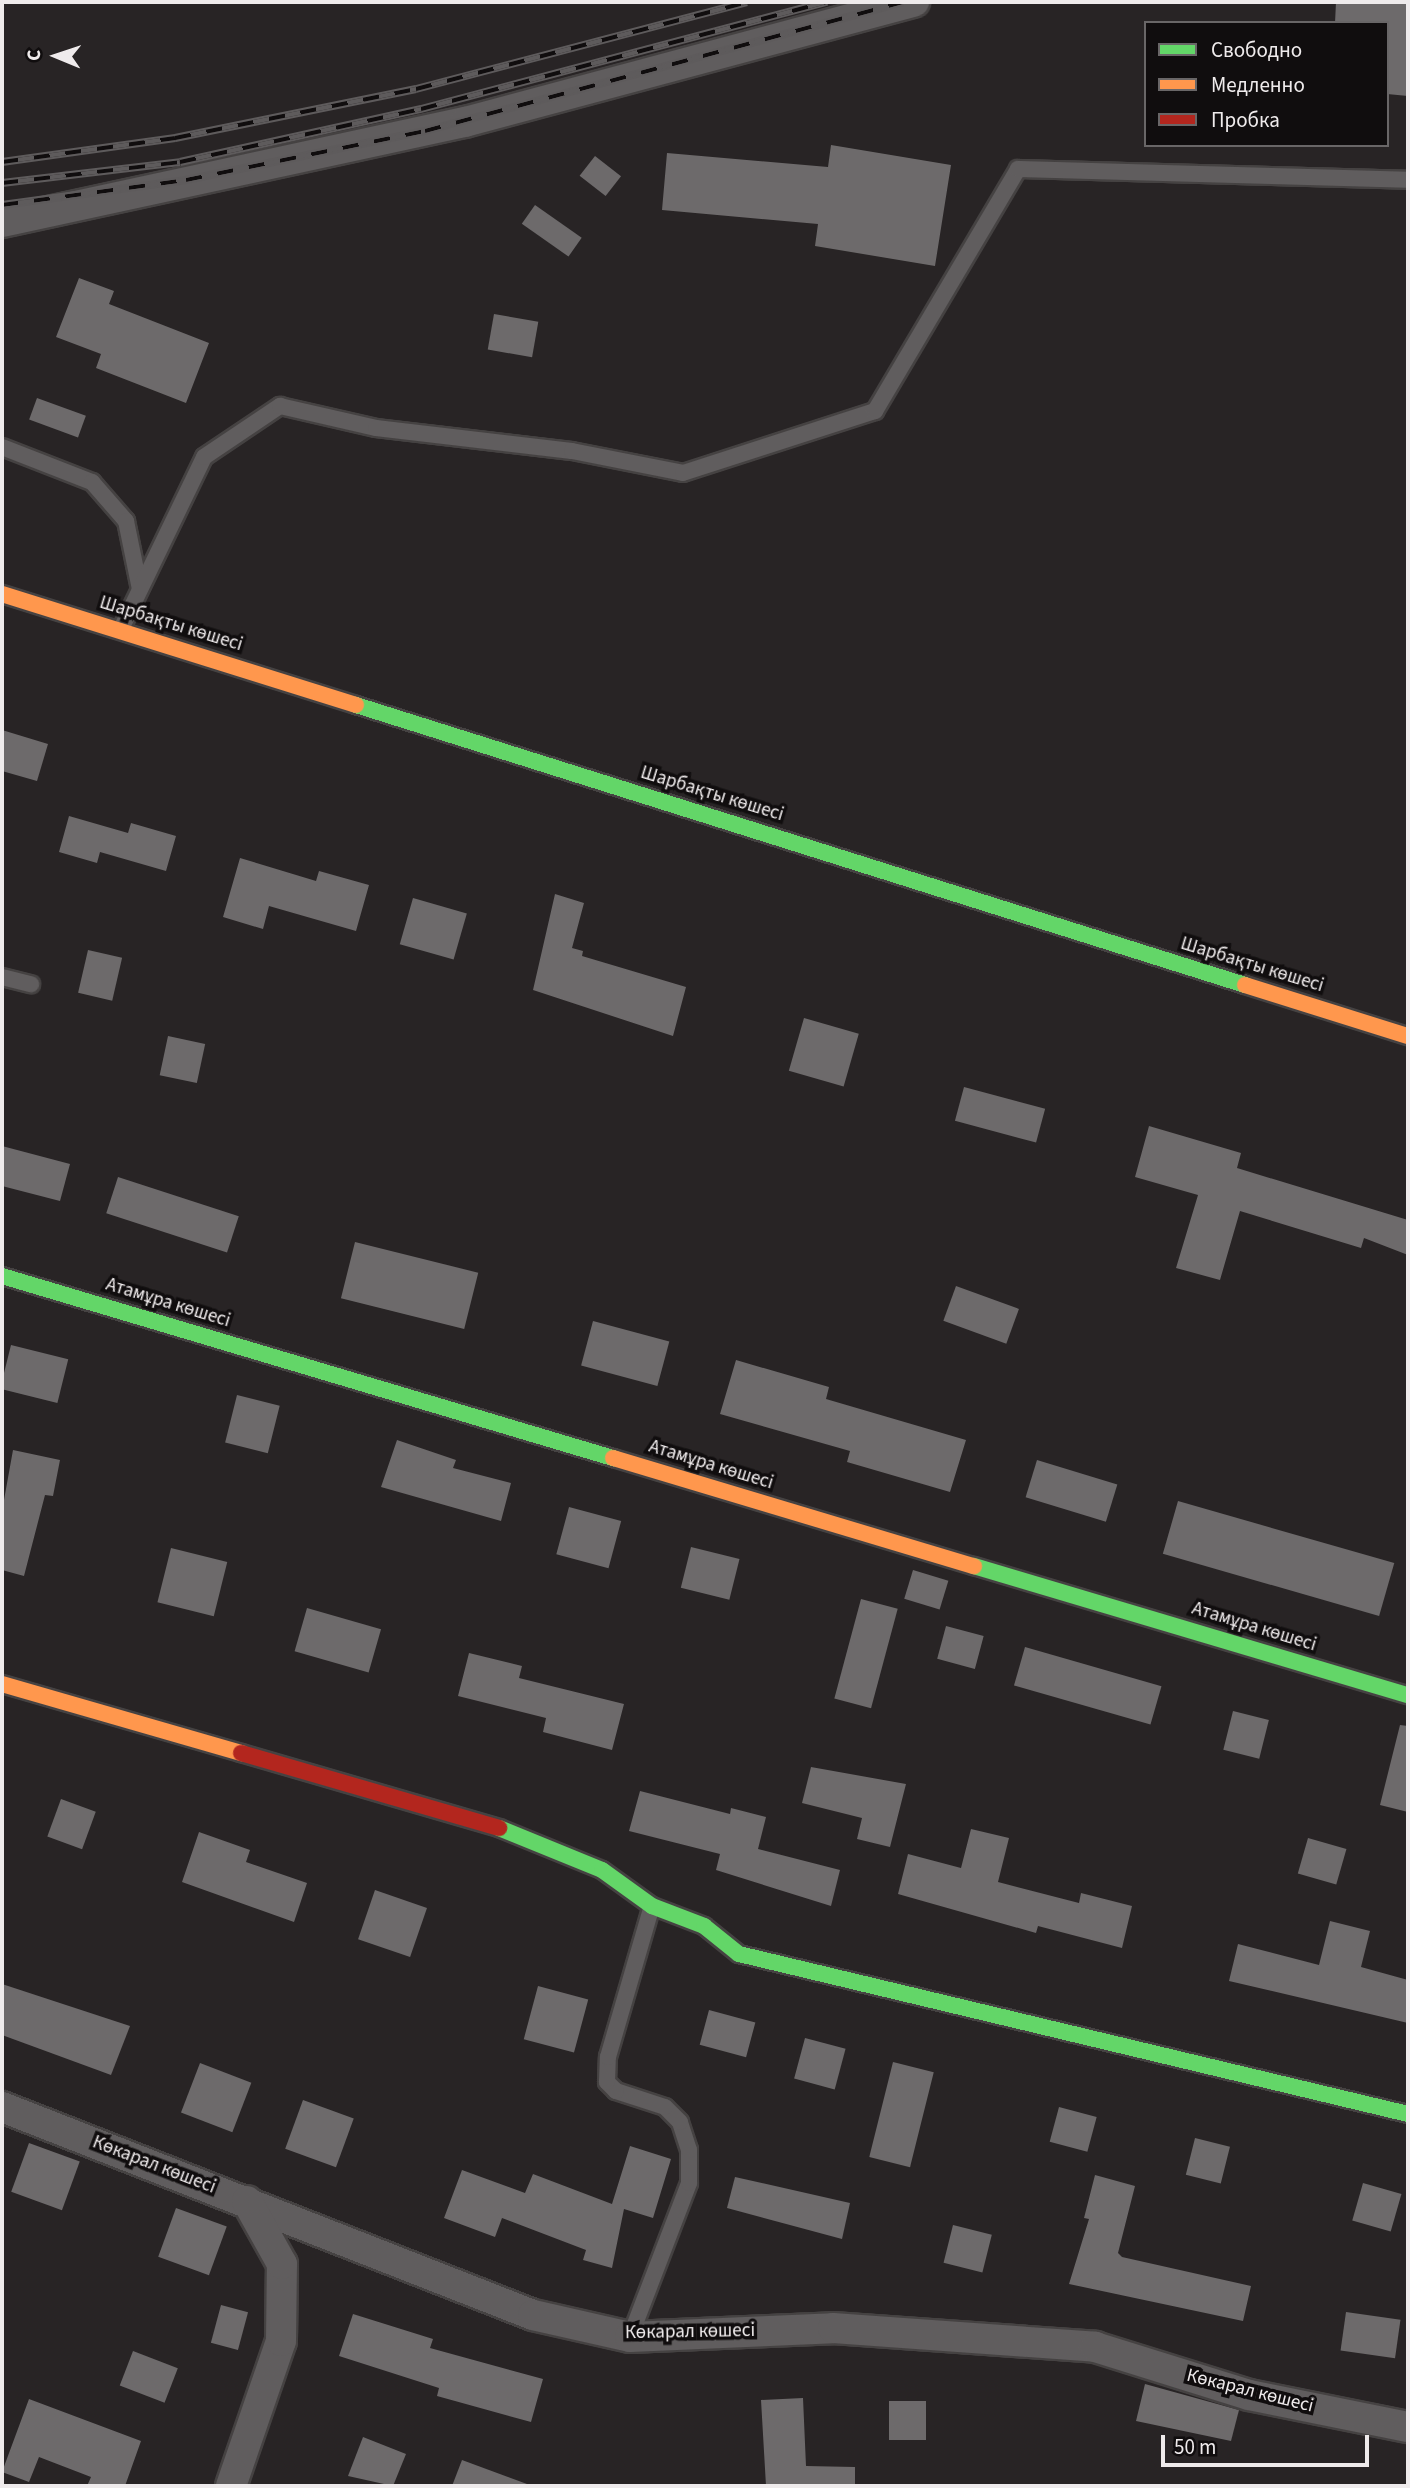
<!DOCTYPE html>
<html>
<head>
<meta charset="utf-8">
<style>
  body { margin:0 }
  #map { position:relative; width:1410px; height:2488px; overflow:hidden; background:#282425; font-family:"Source Sans 3",sans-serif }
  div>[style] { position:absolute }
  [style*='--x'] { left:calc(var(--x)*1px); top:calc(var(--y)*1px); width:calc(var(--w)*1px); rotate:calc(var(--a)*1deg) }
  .building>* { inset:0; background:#6d6a6b; transform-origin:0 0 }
  .roads { filter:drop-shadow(2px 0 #454242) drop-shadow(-2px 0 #454242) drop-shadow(0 2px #454242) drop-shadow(0 -2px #454242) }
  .lane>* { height:16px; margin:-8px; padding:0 8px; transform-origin:8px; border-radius:8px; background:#605d5e }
  .street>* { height:30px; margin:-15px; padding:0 15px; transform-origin:15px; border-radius:15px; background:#605d5e }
  .fast>* { height:16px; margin:-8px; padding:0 8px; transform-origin:8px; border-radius:8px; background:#63d668 }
  .slow>* { height:16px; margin:-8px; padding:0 8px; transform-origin:8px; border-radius:8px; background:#ff974d }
  .jam>* { height:16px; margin:-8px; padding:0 8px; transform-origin:8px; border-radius:8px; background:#b3261e }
  .rail>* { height:8px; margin-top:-4px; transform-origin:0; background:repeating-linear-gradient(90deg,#100d0e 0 16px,#5e5b5c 0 32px); box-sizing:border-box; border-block:2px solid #5e5b5c }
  span { translate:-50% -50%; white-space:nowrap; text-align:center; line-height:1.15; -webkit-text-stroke:7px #100d0e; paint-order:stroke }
  .street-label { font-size:19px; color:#efebec }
  .frame { position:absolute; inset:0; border:4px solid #efebec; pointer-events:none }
  .legend { position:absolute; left:1144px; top:21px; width:245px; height:126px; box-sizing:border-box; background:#100d0e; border:2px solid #696667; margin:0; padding:9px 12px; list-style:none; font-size:21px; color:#efebec }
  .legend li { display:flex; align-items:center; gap:14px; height:35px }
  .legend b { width:35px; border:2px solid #696667 }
  .north { position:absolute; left:21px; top:21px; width:70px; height:70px; -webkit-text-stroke:5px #100d0e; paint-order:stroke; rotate:272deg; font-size:19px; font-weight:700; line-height:28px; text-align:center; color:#efebec }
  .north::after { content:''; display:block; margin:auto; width:24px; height:32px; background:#efebec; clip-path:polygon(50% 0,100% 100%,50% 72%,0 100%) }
  .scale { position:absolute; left:1161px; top:2435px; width:208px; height:32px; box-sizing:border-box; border:4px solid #efebec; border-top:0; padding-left:9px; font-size:21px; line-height:24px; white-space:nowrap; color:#efebec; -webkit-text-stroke:5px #100d0e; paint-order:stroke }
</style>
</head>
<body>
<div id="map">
  <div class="building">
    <i style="clip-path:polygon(1336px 2px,1408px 2px,1408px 96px,1387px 94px,1387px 23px,1335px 23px)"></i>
    <i style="clip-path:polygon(831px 145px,951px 165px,935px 266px,815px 246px,818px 224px,662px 210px,667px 153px,828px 167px)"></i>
    <i style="left:595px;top:156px;width:33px;height:25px;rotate:38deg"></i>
    <i style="left:535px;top:205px;width:57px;height:23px;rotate:35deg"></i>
    <i style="clip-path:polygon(79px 278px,114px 291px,109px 304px,209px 343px,186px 403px,96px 368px,101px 354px,56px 337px)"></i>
    <i style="left:494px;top:314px;width:45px;height:36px;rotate:10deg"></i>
    <i style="left:37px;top:398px;width:52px;height:23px;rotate:20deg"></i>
    <i style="clip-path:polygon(2px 730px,48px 744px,37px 781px,2px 771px)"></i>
    <i style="clip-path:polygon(69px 816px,128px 833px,131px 823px,176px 836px,166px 871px,100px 852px,97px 863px,59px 852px)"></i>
    <i style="clip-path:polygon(240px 858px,316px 881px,319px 871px,369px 885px,356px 931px,269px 906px,263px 929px,223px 917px)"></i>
    <i style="clip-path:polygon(555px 894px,584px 903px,572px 948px,583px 951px,582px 956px,686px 987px,673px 1036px,533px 990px)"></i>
    <i style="left:413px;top:898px;width:56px;height:48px;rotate:16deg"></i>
    <i style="left:88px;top:950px;width:35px;height:44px;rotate:13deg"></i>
    <i style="left:804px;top:1018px;width:57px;height:55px;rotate:16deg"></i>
    <i style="left:168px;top:1036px;width:38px;height:40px;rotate:12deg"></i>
    <i style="left:964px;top:1087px;width:84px;height:35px;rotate:15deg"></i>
    <i style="clip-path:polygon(1149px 1126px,1241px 1153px,1237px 1168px,1408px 1220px,1408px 1255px,1364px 1238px,1361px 1248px,1240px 1211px,1220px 1280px,1176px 1268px,1198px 1195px,1135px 1177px)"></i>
    <i style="clip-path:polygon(2px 1146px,70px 1164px,60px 1201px,2px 1186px)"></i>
    <i style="left:118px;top:1177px;width:127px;height:38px;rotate:18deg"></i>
    <i style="left:355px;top:1242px;width:127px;height:58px;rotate:14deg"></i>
    <i style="left:956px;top:1286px;width:67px;height:37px;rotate:20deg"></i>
    <i style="left:593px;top:1321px;width:79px;height:46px;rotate:15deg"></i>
    <i style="left:11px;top:1345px;width:59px;height:45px;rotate:14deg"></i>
    <i style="clip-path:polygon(736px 1360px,829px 1387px,826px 1399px,966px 1440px,950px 1492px,847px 1462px,850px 1451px,720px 1414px)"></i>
    <i style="left:237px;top:1395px;width:44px;height:49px;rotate:14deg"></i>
    <i style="clip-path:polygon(397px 1440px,456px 1460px,453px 1468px,511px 1483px,501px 1521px,381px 1487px)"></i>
    <i style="clip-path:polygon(13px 1450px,60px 1460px,53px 1496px,45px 1495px,24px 1576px,2px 1570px,2px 1511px)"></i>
    <i style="left:1037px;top:1460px;width:84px;height:39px;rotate:17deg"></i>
    <i style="left:1178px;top:1501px;width:225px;height:55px;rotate:16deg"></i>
    <i style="left:569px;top:1507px;width:54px;height:49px;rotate:15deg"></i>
    <i style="left:691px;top:1547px;width:50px;height:42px;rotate:14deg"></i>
    <i style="left:171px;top:1548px;width:58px;height:56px;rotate:14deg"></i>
    <i style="left:913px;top:1570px;width:37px;height:30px;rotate:17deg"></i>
    <i style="left:861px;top:1599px;width:38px;height:103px;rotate:15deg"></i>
    <i style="left:307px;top:1608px;width:77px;height:45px;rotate:16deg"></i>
    <i style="left:946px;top:1626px;width:39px;height:34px;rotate:15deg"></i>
    <i style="left:1025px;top:1647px;width:142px;height:40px;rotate:16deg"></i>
    <i style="clip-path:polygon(469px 1653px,522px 1666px,519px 1678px,624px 1704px,612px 1750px,543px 1732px,546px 1718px,458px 1696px)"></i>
    <i style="left:1233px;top:1711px;width:37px;height:40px;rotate:14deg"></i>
    <i style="clip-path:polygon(1400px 1725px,1408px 1726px,1408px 1812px,1380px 1805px)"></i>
    <i style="clip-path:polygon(811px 1767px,906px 1784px,890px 1847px,857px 1839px,862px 1818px,802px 1803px)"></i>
    <i style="clip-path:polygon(640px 1791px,730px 1814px,731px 1808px,766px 1817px,758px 1849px,840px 1870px,831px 1906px,716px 1870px,720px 1854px,629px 1831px)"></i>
    <i style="left:61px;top:1799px;width:37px;height:40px;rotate:20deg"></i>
    <i style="clip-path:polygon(971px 1829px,1009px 1838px,998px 1882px,1079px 1903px,1081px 1893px,1132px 1906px,1122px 1948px,1038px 1926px,1036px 1933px,898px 1894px,908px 1854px,961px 1868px)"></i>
    <i style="clip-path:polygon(199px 1832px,250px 1850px,246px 1862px,307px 1883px,294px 1922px,182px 1882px)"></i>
    <i style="left:1308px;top:1838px;width:40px;height:37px;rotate:16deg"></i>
    <i style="left:375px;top:1890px;width:55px;height:52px;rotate:19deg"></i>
    <i style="clip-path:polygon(1330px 1921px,1370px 1931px,1361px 1967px,1408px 1980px,1408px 2023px,1229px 1981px,1238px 1944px,1319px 1965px)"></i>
    <i style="clip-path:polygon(2px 1984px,130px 2026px,111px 2075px,2px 2035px)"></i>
    <i style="left:538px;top:1986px;width:52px;height:55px;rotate:15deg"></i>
    <i style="left:709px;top:2010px;width:48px;height:36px;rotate:15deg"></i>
    <i style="left:805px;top:2038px;width:42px;height:42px;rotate:15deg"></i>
    <i style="left:893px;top:2062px;width:42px;height:98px;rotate:14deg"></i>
    <i style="left:200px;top:2063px;width:55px;height:53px;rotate:21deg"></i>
    <i style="left:303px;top:2100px;width:54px;height:52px;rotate:20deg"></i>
    <i style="left:1059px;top:2107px;width:39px;height:36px;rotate:15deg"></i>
    <i style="left:1195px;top:2138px;width:36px;height:38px;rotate:14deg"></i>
    <i style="left:29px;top:2143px;width:54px;height:52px;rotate:20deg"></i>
    <i style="clip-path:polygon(630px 2146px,671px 2159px,653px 2218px,624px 2209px,612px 2268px,583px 2260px,586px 2250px,502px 2218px,495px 2237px,444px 2218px,462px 2170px,525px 2193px,533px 2174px,612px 2204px)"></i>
    <i style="clip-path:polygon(1095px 2175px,1135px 2186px,1118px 2253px,1122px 2257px,1251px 2286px,1243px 2321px,1069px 2284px,1089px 2219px,1084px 2218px)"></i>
    <i style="clip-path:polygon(735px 2177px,850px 2203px,842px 2239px,727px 2208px)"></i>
    <i style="left:1363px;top:2183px;width:40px;height:39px;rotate:16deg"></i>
    <i style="left:176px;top:2208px;width:54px;height:52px;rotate:20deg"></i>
    <i style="left:953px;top:2225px;width:40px;height:39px;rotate:14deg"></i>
    <i style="left:221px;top:2305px;width:28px;height:39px;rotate:15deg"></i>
    <i style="left:1346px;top:2312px;width:55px;height:39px;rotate:8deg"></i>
    <i style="clip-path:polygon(353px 2314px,433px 2339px,430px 2348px,543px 2379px,531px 2422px,437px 2396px,439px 2388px,339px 2356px)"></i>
    <i style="left:133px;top:2351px;width:48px;height:37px;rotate:21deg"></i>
    <i style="clip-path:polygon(1145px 2384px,1239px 2410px,1231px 2441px,1136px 2421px)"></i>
    <i style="clip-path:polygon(803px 2398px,806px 2466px,855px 2467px,855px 2486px,766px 2486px,761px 2400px)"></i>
    <i style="clip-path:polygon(29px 2399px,141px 2441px,125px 2486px,87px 2486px,91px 2477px,39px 2457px,29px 2482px,2px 2472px)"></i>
    <i style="left:889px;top:2401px;width:37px;height:39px"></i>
    <i style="clip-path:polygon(363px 2437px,406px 2454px,393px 2486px,348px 2476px)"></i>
    <i style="clip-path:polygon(462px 2460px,527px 2484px,526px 2486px,452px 2486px)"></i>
  </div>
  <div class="roads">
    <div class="lane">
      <i style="--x:2;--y:447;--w:97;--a:21.3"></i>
      <i style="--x:92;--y:482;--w:52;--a:48.9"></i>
      <i style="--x:126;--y:521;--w:69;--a:78.4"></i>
      <i style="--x:121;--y:629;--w:191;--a:-64.2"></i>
      <i style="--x:204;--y:457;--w:92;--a:-33.9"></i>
      <i style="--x:280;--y:406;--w:98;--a:12.9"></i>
      <i style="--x:376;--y:428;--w:197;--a:6.7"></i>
      <i style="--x:572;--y:451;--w:113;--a:11.2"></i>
      <i style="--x:683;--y:473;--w:202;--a:-17.9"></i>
      <i style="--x:875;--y:411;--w:281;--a:-59.4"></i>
      <i style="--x:1018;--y:169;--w:390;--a:1.6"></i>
      <i style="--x:2;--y:977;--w:30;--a:14"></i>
      <i style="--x:630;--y:2337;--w:165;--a:-69"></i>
      <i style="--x:689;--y:2183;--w:33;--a:-90"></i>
      <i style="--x:689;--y:2150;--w:29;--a:-108"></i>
      <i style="--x:680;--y:2122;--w:21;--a:-135"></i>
      <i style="--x:665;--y:2107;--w:52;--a:-161.9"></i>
      <i style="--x:616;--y:2091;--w:13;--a:-135"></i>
      <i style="--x:607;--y:2082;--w:25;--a:-88"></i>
      <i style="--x:608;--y:2057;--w:157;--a:-73.8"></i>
    </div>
    <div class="street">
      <i style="--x:2;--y:222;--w:474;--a:-12.2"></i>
      <i style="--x:465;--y:122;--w:465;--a:-15"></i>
      <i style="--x:2;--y:2107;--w:570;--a:21.39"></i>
      <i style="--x:533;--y:2315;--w:99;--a:12.8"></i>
      <i style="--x:630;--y:2337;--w:203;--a:-2.5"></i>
      <i style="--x:833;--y:2328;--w:263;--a:4.1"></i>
      <i style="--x:1095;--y:2347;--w:161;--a:17.3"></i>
      <i style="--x:1249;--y:2395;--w:162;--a:11.4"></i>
      <i style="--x:231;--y:2486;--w:153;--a:-71"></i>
      <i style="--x:281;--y:2341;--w:77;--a:-89.3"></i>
      <i style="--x:282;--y:2264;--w:72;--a:-119.1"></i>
    </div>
    <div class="fast">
      <i style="--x:356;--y:705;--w:932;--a:17.48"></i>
      <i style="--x:2;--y:1276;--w:638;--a:16.59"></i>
      <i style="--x:974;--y:1566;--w:453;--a:16.6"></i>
      <i style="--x:499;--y:1828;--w:111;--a:22.2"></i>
      <i style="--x:602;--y:1870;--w:62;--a:35.8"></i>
      <i style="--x:652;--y:1906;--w:56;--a:21"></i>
      <i style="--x:704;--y:1926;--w:45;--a:38.7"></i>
      <i style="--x:739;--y:1954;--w:688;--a:13.45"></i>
    </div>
    <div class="slow">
      <i style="--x:2;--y:594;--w:371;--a:17.4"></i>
      <i style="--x:1245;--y:985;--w:171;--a:17.4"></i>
      <i style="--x:613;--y:1458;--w:377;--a:16.7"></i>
      <i style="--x:2;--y:1684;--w:249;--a:16.1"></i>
    </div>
    <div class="jam">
      <i style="--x:241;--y:1753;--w:269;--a:16.2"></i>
    </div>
  </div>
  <div class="rail">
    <i style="--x:2;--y:162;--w:175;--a:-7.9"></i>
    <i style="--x:175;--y:138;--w:246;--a:-11.5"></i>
    <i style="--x:416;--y:89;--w:342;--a:-14.7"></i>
    <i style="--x:2;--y:183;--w:179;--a:-6.7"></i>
    <i style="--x:180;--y:162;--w:247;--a:-12.4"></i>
    <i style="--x:421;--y:109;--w:420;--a:-14.8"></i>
    <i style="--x:2;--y:205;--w:186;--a:-7.7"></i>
    <i style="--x:186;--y:180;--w:244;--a:-11.6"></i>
    <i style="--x:425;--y:131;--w:495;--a:-15.1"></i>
  </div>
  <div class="street-label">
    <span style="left:171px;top:624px;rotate:17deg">Шарбақты көшесі</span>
    <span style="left:712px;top:794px;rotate:17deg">Шарбақты көшесі</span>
    <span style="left:1252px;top:965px;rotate:17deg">Шарбақты көшесі</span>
    <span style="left:168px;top:1303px;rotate:17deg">Атамұра көшесі</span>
    <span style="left:711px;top:1465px;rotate:17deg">Атамұра көшесі</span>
    <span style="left:1254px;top:1627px;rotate:17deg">Атамұра көшесі</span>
    <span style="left:154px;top:2165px;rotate:21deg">Көкарал көшесі</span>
    <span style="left:690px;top:2332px;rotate:-1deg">Көкарал көшесі</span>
    <span style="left:1250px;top:2391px;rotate:14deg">Көкарал көшесі</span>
  </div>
  <div class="frame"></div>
  <ul class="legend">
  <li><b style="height:9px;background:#63d668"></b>Свободно</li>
  <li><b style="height:9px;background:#ff974d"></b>Медленно</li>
  <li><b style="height:9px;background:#b3261e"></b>Пробка</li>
  </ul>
  <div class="north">С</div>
  <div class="scale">50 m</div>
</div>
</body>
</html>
